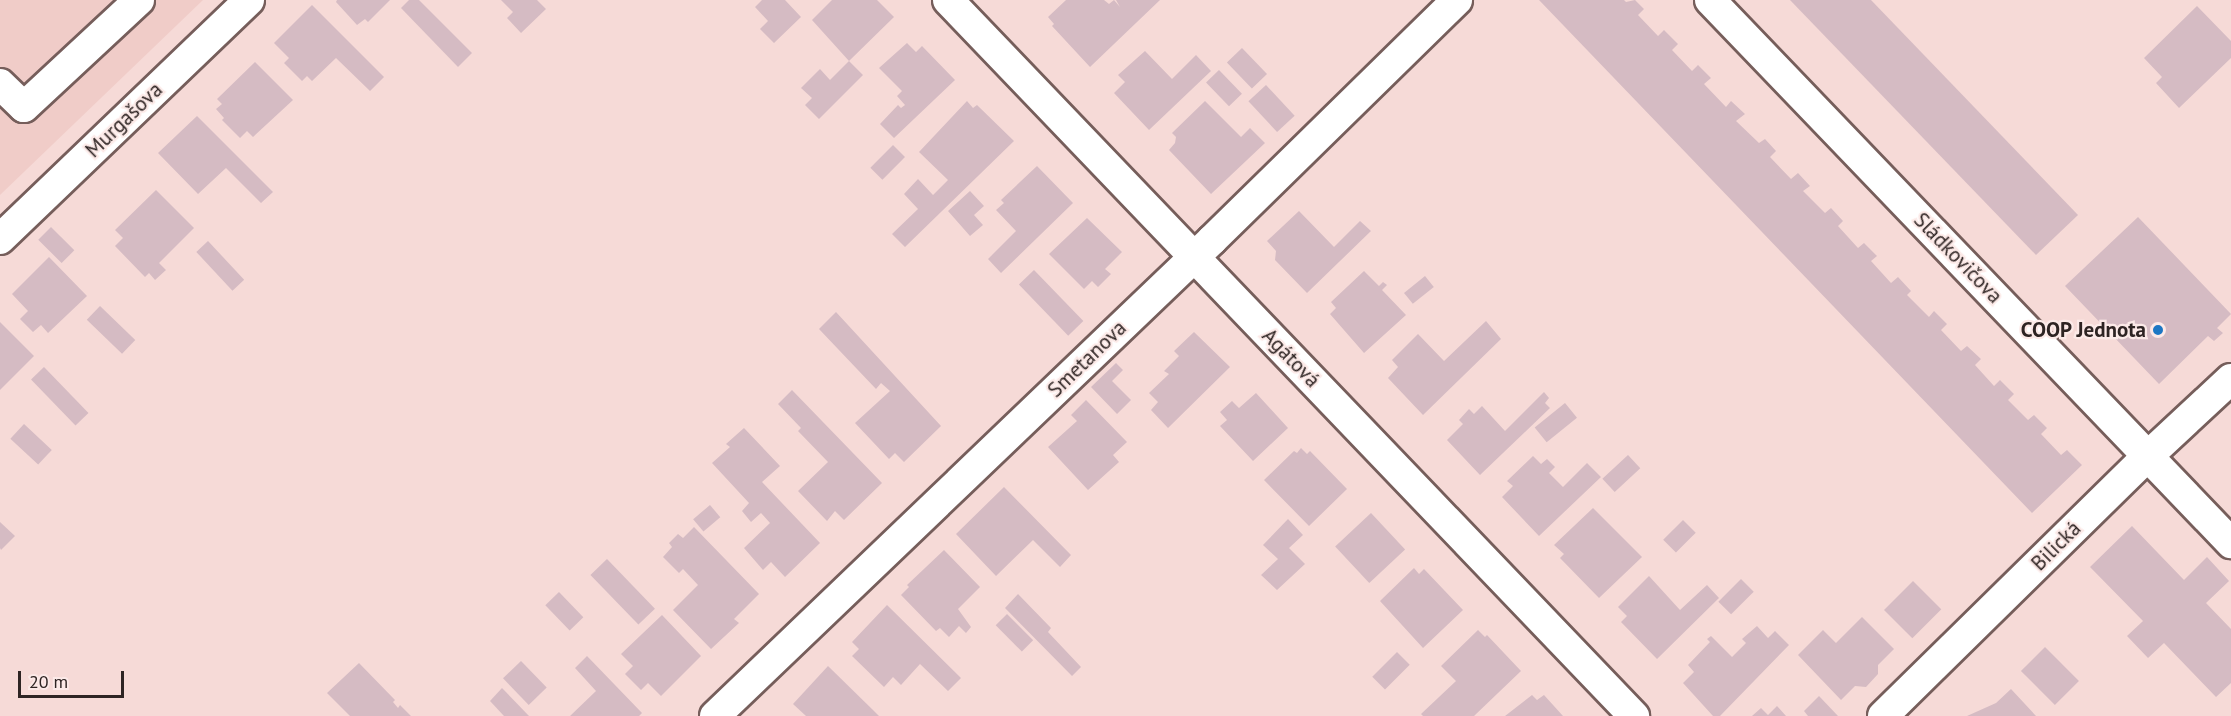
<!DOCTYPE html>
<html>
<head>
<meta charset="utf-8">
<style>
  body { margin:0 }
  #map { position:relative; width:2231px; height:716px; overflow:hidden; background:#f6dad7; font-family:"PT Sans",sans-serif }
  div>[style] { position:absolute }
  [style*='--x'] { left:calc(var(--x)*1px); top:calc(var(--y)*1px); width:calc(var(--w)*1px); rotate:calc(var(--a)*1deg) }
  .built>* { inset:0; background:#f0ccc8 }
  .building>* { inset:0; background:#d5bbc3; transform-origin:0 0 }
  .roads { filter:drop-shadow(2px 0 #765e5b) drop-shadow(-2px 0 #765e5b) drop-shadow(0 2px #765e5b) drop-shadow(0 -2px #765e5b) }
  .street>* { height:30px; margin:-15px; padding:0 15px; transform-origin:15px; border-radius:15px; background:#fff }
  .dots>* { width:16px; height:16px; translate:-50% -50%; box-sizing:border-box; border:3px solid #fceae8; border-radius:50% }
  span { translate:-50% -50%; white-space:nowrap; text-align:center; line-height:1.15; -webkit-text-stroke:4.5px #fceae8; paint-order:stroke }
  .street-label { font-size:21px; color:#2e2423 }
  .poi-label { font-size:21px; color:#2e2423; font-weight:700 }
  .right { translate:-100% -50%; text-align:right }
  .scale { position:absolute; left:18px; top:671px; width:106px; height:27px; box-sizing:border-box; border:3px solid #2e2423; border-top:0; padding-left:8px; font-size:18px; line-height:21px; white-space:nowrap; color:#2e2423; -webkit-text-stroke:4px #fceae8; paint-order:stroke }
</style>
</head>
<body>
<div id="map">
  <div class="built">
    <i style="clip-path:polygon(0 0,203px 0,0 195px)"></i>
  </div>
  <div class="building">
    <i style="clip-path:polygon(337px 0,390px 0,368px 22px,365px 19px,357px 25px,336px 2px)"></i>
    <i style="clip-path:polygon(409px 0,419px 0,472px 53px,458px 67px,401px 8px)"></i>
    <i style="clip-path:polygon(501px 0,537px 0,546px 9px,521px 33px,507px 18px,513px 12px)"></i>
    <i style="clip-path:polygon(762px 0,785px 0,801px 17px,774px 43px,760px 29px,768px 21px,755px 7px)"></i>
    <i style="clip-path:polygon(832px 0,877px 0,894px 17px,849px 61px,863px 75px,819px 119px,805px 105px,812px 98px,801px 88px,820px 69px,830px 80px,849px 61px,812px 20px)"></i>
    <i style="clip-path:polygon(1066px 0,1104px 0,1109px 4px,1114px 0,1120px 7px,1116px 0,1160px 0,1090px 67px,1052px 26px,1054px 24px,1048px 17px)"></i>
    <i style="clip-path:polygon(1539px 0,1624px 0,1626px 2px,1635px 0,1644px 9px,1638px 15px,1658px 36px,1664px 30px,1678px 44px,1672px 50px,1692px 71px,1698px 65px,1711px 78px,1704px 84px,1726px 107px,1731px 101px,1745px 114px,1736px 121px,1759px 143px,1765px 139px,1776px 151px,1770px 157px,1791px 179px,1798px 173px,1810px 186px,1803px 191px,1825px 213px,1831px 208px,1843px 221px,1838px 226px,1858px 248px,1864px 243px,1877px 256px,1871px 261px,1891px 283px,1898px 277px,1911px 291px,1907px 295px,1929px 317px,1934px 311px,1947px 324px,1941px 330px,1961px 351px,1967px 346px,1981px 359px,1975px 365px,1994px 386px,2000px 380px,2014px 394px,2008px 400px,2028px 420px,2034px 415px,2047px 428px,2041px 434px,2061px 455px,2067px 450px,2082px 465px,2032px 513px)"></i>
    <i style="clip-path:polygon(1790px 0,1871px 0,2078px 215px,2036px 255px)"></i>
    <i style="clip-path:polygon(312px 5px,384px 77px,370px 91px,336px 58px,312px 81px,307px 76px,302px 81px,284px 63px,289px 58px,274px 43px)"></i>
    <i style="clip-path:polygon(2197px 6px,2231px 41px,2231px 58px,2179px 108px,2156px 83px,2162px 77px,2144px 58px)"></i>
    <i style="clip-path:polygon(907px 43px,916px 52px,922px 46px,955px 80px,894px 138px,880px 124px,898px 105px,901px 108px,905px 105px,897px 96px,902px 91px,879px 68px)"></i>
    <i style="left:1242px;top:48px;width:36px;height:21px;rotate:46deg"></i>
    <i style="clip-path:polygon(1145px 51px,1172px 79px,1196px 55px,1211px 71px,1149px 130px,1114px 93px,1125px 82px,1118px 75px)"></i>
    <i style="clip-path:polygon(255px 62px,293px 100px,253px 137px,247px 131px,240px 138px,222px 120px,224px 118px,216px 109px,222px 104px,217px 99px)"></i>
    <i style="left:1219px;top:70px;width:33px;height:18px;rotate:46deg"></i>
    <i style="left:1266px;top:85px;width:42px;height:24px;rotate:47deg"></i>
    <i style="clip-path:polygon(967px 101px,973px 108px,977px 105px,1014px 141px,905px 247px,892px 234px,918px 209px,904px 194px,918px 179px,933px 195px,948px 180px,919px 152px)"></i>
    <i style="clip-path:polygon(1205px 101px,1241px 137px,1250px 128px,1265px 143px,1211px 194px,1169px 150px,1175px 143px,1176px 137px,1172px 133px)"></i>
    <i style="clip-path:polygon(197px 116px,273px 192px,261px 203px,226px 168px,198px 194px,158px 153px)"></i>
    <i style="left:893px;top:145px;width:17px;height:32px;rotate:45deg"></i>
    <i style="clip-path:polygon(1037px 166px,1073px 203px,1001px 273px,988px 259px,1016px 231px,996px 210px,1004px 203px,1001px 200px)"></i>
    <i style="clip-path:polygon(156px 190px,194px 228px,159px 263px,166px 270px,155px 280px,149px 273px,145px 277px,115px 246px,123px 238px,115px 230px)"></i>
    <i style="clip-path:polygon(970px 191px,984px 206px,974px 215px,983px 225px,970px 236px,948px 211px)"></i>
    <i style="clip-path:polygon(1299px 211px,1334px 247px,1360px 221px,1371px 231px,1307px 293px,1275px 260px,1276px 251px,1267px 241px)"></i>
    <i style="clip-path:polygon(2138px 217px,2231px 314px,2217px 328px,2223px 333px,2214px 341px,2208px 336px,2159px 384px,2065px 286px)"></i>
    <i style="clip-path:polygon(1087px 218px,1122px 252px,1105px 269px,1111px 274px,1098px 287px,1092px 281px,1084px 289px,1049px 254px)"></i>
    <i style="left:51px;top:227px;width:33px;height:18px;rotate:45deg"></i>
    <i style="left:208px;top:241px;width:53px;height:16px;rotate:47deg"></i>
    <i style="clip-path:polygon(49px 257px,87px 296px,48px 333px,41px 325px,33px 332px,20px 319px,28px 311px,12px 294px)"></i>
    <i style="left:1034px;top:270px;width:71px;height:21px;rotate:46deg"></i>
    <i style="clip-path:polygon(1364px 271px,1379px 286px,1383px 282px,1387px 285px,1382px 290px,1406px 315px,1364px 353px,1330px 314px,1336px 308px,1331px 302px)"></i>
    <i style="left:1425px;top:276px;width:14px;height:27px;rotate:51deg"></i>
    <i style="left:100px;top:306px;width:49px;height:19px;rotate:44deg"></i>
    <i style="clip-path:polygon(836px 312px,941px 426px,904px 462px,895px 453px,889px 459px,855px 423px,890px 391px,881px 383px,876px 389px,819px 329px)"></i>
    <i style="clip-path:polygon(1486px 321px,1501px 339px,1423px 415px,1388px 378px,1398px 367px,1392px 360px,1418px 334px,1444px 361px)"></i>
    <i style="clip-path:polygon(0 322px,34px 356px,0 390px)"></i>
    <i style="clip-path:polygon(1194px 332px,1230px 367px,1168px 428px,1151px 410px,1158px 402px,1149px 393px,1169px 374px,1164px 371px,1179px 356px,1174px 351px)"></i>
    <i style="clip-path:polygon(1116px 363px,1123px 370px,1112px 381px,1131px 400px,1117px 414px,1091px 387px)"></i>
    <i style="left:44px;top:367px;width:64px;height:18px;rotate:46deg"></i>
    <i style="clip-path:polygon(792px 390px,882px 483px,844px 520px,835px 511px,827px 521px,798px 491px,828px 462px,798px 431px,801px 428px,778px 404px)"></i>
    <i style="clip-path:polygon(1544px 392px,1549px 398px,1545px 403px,1550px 408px,1480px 475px,1447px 440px,1463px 424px,1459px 420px,1469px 409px,1474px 414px,1482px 406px,1505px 431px)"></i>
    <i style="clip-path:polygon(1256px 393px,1288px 428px,1253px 461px,1220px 426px,1227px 420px,1220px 412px,1232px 401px,1239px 408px)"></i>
    <i style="clip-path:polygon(1086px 400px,1127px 442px,1113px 455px,1119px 462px,1088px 490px,1048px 447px,1077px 421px,1071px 415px)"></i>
    <i style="left:1565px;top:403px;width:19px;height:39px;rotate:51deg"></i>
    <i style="left:24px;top:424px;width:38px;height:20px;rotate:43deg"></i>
    <i style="clip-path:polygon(744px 428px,780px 466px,762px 482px,820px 543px,785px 577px,771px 562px,763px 570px,744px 548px,770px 523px,761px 513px,751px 522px,742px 511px,749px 503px,712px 463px,730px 447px,726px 444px)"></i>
    <i style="clip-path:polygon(1301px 448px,1307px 454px,1310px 451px,1347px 489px,1309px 526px,1264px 480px,1294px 451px,1297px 453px)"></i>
    <i style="left:1628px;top:455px;width:18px;height:35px;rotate:47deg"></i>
    <i style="clip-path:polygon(1533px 456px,1541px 464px,1547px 459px,1555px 467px,1549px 473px,1563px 487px,1587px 463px,1601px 477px,1539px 536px,1502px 497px,1513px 486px,1507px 481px)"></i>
    <i style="clip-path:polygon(1004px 487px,1071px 555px,1060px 567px,1033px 540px,996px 576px,956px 534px)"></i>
    <i style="left:710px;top:505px;width:16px;height:22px;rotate:50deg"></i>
    <i style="clip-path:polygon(1593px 508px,1642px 557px,1599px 598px,1560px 558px,1564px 554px,1554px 545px)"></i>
    <i style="left:1371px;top:513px;width:50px;height:49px;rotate:47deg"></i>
    <i style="clip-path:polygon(1288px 519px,1303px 535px,1289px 548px,1305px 564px,1277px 590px,1261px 575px,1278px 559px,1263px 545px)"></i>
    <i style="left:1683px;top:520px;width:18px;height:28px;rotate:45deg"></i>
    <i style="clip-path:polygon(0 522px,15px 536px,1px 550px,0 548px)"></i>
    <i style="clip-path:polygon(2132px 526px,2184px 580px,2207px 557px,2229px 581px,2206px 603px,2231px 629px,2231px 683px,2216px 697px,2164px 643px,2148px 658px,2127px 636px,2143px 621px,2090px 567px)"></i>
    <i style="clip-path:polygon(694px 527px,759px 594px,734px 619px,739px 623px,711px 649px,673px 610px,698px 585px,683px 569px,679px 573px,663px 557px,672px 547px,669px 543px,678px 534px,683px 538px)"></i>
    <i style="clip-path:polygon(944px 550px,980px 587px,958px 609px,971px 627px,966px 633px,959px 626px,949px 637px,940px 628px,936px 631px,901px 595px,909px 587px,907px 585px)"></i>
    <i style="left:607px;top:559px;width:69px;height:23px;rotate:46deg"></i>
    <i style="clip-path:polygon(1414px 568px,1419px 574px,1424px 569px,1463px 610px,1423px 648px,1380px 601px)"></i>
    <i style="clip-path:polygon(1649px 576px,1680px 610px,1707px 585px,1719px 598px,1657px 659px,1621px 622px,1627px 616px,1618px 607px)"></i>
    <i style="left:1741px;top:579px;width:18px;height:32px;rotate:45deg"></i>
    <i style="left:1913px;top:581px;width:40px;height:41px;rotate:45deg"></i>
    <i style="left:559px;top:592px;width:35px;height:19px;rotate:46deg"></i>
    <i style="clip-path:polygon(1018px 594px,1051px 628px,1048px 632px,1081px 667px,1072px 676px,1005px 608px)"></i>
    <i style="clip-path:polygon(887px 605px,961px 678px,948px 691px,920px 664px,901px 685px,893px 677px,884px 687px,852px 656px,859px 649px,852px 642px)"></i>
    <i style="left:1007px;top:614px;width:37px;height:16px;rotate:45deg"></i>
    <i style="clip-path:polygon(662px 615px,701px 656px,661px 696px,648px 683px,641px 690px,625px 674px,633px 666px,621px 654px)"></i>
    <i style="clip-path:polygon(1862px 617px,1894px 649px,1878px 665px,1878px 674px,1866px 687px,1855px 686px,1841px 700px,1798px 655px,1823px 630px,1836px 643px)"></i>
    <i style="clip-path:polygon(1757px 626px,1768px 638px,1775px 631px,1789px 645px,1720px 716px,1713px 716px,1683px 683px,1694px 672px,1688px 665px,1710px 642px,1707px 639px,1711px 636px,1732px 657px,1746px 643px,1742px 639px)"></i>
    <i style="clip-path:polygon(1478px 630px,1485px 637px,1487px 635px,1521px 671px,1474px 716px,1423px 716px,1421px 714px,1456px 681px,1441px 666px)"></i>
    <i style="left:2045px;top:647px;width:48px;height:34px;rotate:45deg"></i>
    <i style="left:1397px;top:652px;width:18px;height:35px;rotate:45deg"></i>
    <i style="clip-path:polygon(587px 656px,642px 713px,639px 716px,570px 716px,596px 691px,575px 668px)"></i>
    <i style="left:521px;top:661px;width:37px;height:25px;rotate:46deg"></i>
    <i style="clip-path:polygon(359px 663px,395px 700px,393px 702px,398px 708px,400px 705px,411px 716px,350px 716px,327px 693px)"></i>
    <i style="clip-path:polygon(828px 666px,874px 711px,879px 716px,806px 716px,793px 704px)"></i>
    <i style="clip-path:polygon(502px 688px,529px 716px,504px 716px,490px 701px)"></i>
    <i style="clip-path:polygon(2011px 689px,2036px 716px,1967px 716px,1996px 703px)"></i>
    <i style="clip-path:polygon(1532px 695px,1537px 700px,1544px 695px,1563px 716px,1505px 716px)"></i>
    <i style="clip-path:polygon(1819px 696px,1838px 716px,1808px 716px,1804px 711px)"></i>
    <i style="clip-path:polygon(1777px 706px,1786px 716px,1752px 716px,1761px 708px,1768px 715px)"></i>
  </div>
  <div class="roads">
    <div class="street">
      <i style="--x:948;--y:0;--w:992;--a:46.23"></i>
      <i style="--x:1710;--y:0;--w:753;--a:46.18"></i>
      <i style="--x:0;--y:84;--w:33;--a:44"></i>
      <i style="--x:24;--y:107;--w:157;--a:-42.9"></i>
      <i style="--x:0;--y:239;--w:345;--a:-43.8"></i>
      <i style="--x:715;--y:716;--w:688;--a:-43.76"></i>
      <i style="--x:1212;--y:240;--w:343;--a:-44.4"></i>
      <i style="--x:1883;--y:716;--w:371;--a:-44.5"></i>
      <i style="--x:2148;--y:456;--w:113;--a:-42.9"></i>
    </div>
  </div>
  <div class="dots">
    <i style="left:2158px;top:330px;background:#1c77c4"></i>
  </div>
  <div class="street-label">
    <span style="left:124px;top:120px;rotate:-44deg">Murgašova</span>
    <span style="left:1958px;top:258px;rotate:46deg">Sládkovičova</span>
    <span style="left:1291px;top:358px;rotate:46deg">Agátová</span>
    <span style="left:1087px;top:359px;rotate:-44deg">Smetanova</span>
    <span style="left:2056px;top:546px;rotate:-45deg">Bilická</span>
  </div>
  <div class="poi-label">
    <span class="right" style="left:2146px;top:330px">COOP Jednota</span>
  </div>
  <div class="scale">20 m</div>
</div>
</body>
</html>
